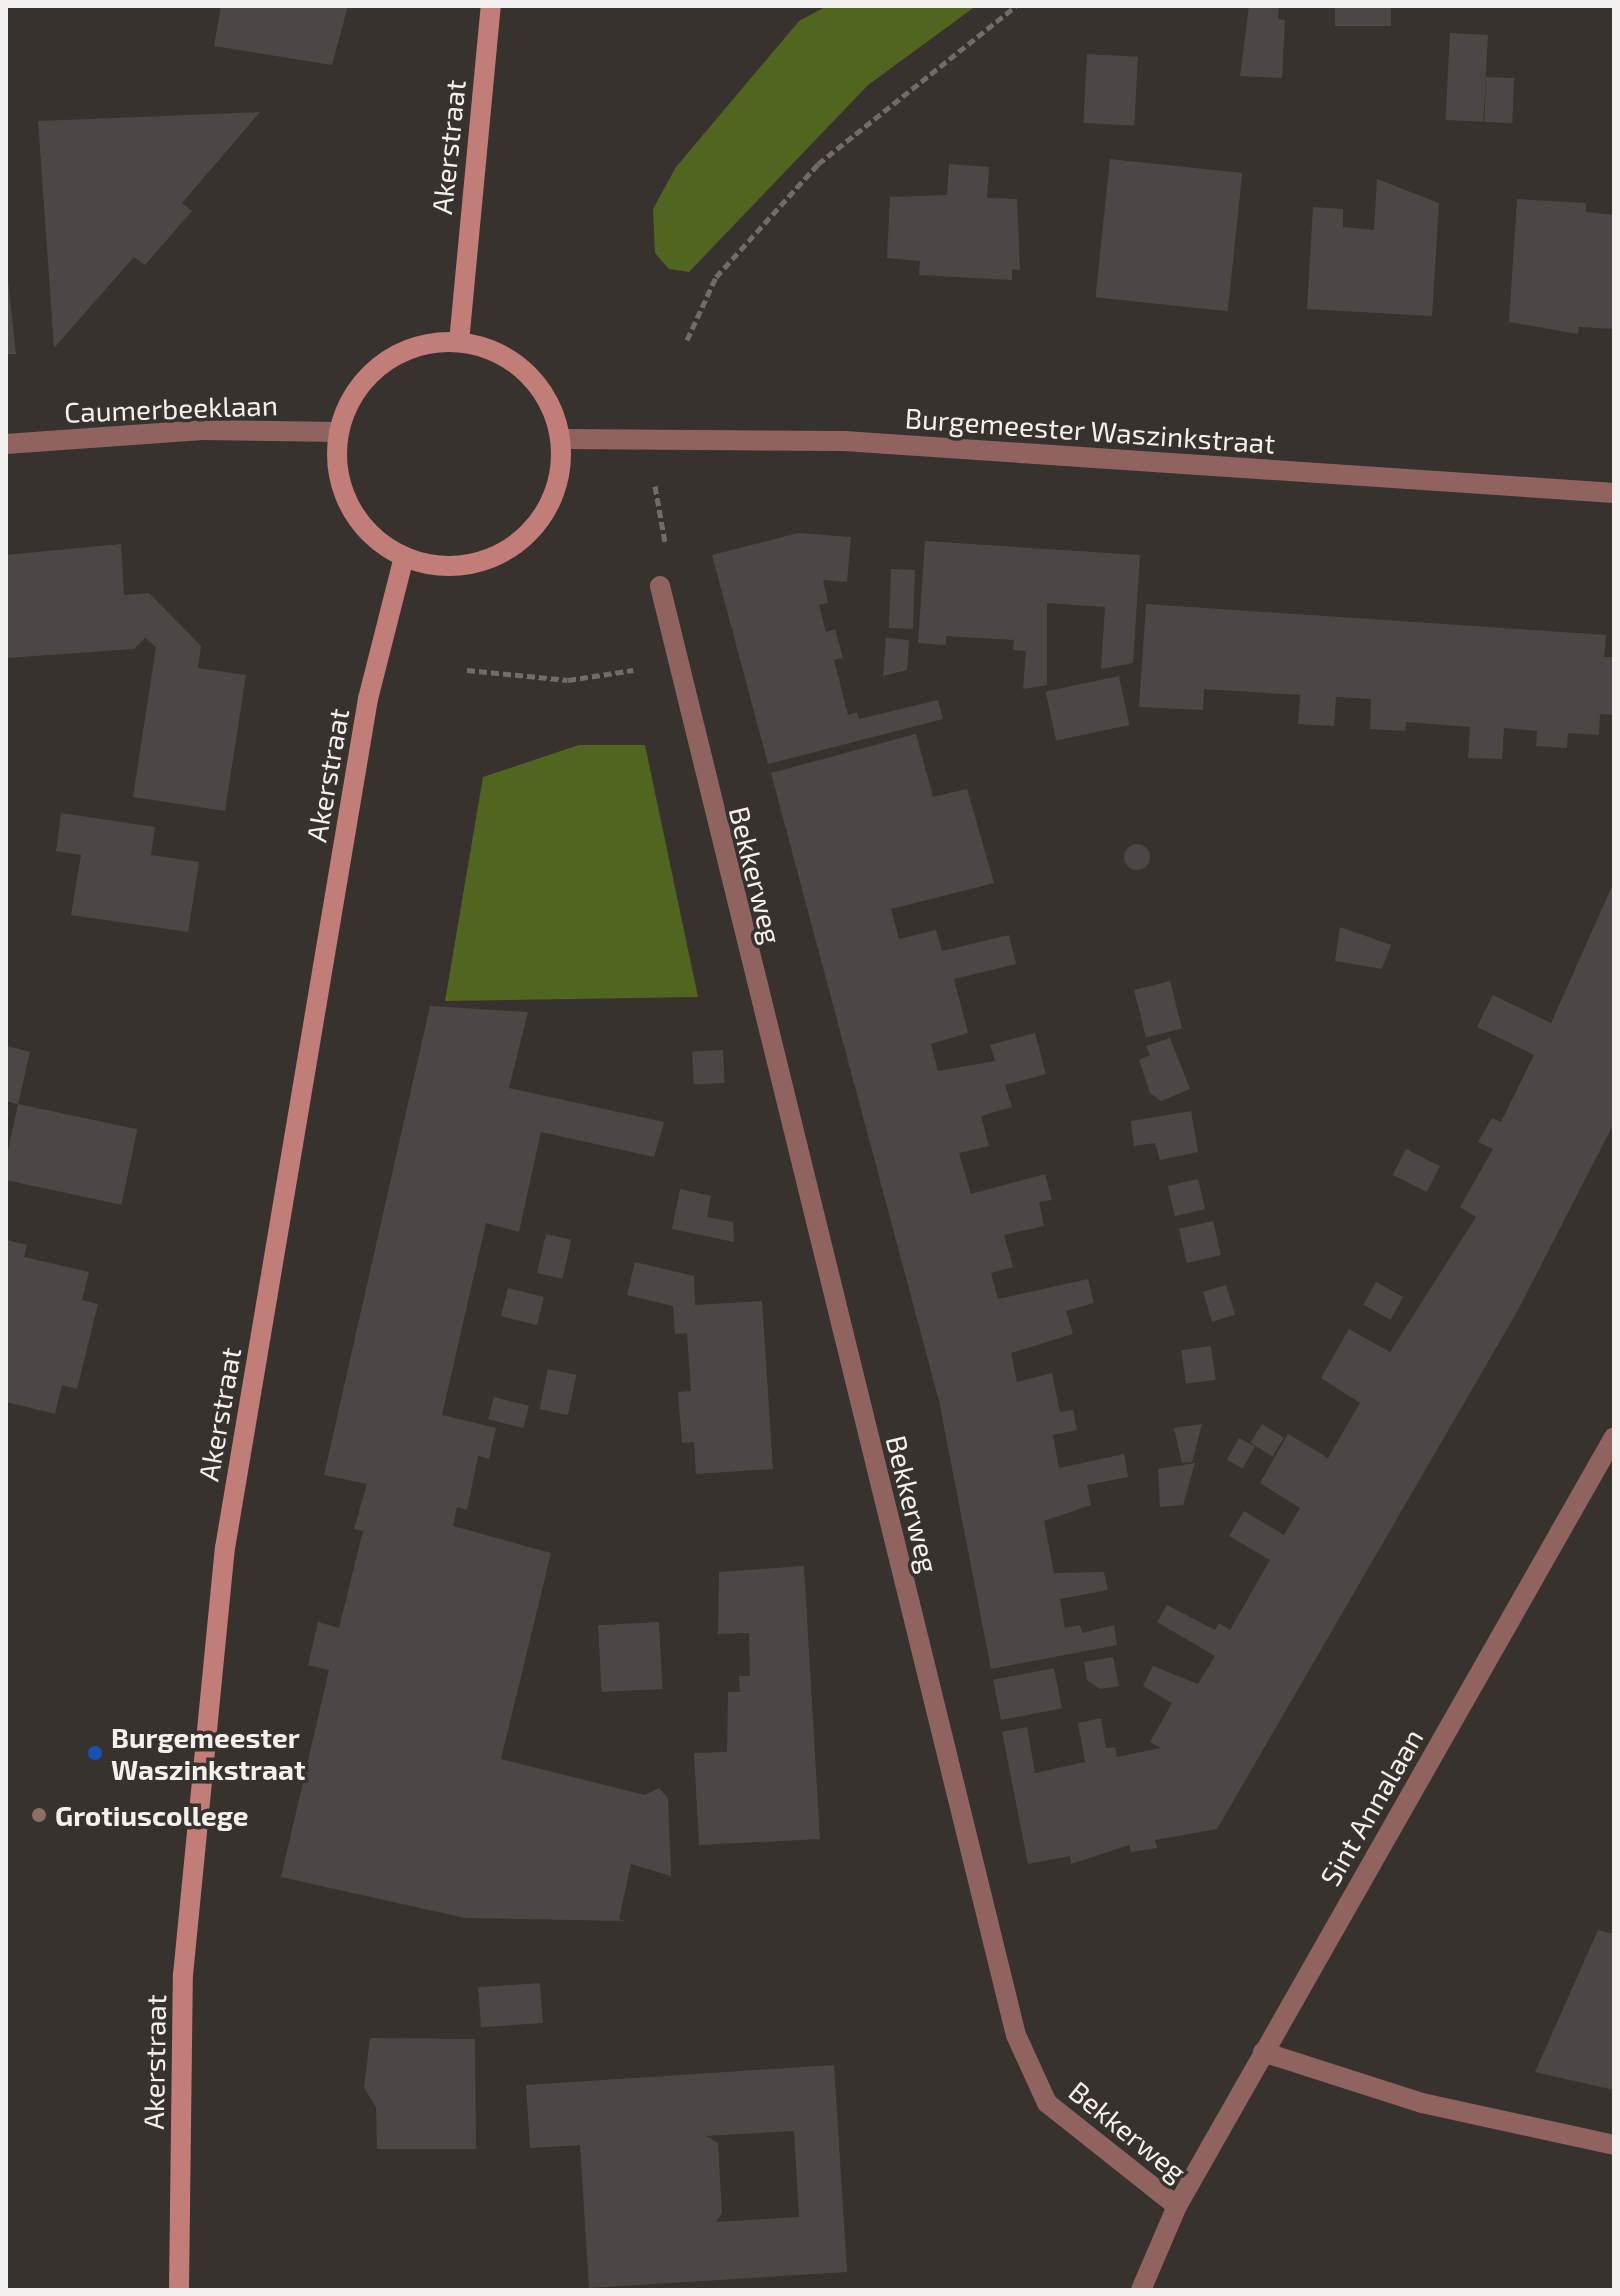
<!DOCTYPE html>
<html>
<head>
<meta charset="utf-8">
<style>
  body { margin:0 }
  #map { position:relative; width:1620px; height:2296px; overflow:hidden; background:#37322e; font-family:"Exo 2",sans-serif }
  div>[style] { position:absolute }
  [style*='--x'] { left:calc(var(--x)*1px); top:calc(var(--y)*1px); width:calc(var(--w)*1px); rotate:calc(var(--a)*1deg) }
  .green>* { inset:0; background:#506520 }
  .building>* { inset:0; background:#4c4744; transform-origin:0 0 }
  .round { border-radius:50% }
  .path>* { height:5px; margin-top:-2.5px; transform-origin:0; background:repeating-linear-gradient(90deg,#716c69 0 8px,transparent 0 12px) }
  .street>* { height:20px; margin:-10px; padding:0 10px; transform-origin:10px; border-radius:10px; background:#906361 }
  .secondary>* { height:20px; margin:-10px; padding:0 10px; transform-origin:10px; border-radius:10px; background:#c37d79 }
  .secondary>.ring { margin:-10px; padding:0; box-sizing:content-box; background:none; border:20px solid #c37d79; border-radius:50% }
  .dots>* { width:22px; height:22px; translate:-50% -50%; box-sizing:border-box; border:4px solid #37322e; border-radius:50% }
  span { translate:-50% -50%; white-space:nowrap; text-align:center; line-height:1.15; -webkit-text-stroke:7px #37322e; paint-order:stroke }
  .street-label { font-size:28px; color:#f3f0ee }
  .poi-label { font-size:28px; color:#f3f0ee; font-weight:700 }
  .left { translate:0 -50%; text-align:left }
  .frame { position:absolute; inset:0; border:8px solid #f3f0ee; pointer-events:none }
</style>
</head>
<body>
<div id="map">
  <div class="green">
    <i style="clip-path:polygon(827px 6px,976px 6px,868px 85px,689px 272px,669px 269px,655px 253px,653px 209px,676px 167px,799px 21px)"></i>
    <i style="clip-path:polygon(579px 745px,645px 745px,698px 997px,445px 1001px,483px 777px)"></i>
  </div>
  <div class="building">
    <i style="clip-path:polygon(221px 6px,348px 6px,332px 65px,214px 46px)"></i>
    <i style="clip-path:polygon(1249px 6px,1279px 6px,1278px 19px,1285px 20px,1282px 78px,1240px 76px)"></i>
    <i style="left:1335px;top:6px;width:56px;height:20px"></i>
    <i style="left:1450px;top:33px;width:38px;height:87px;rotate:3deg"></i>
    <i style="left:1087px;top:54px;width:51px;height:69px;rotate:3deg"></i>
    <i style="left:1486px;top:77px;width:28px;height:45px;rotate:2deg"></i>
    <i style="clip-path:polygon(260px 112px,182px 203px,192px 211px,145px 265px,134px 257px,54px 348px,38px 121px)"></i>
    <i style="left:1110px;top:159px;width:133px;height:139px;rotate:6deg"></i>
    <i style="clip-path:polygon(949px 164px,989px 167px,987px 198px,1017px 199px,1020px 270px,1012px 269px,1012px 280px,919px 275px,920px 261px,887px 258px,890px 197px,947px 195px)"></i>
    <i style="clip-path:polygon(1377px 179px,1439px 203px,1432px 316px,1307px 309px,1313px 207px,1343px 209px,1343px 227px,1374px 230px)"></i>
    <i style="clip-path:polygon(1517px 199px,1586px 203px,1586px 212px,1614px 215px,1614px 329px,1579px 327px,1578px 334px,1509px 322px)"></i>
    <i style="clip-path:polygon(6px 261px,16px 354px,6px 354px)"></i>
    <i style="clip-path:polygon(798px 533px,851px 537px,847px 582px,823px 580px,828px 603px,819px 605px,826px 632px,835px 629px,843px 658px,834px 660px,848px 715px,857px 712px,859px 719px,938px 700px,943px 719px,768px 764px,712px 555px)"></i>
    <i style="clip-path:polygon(925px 541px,1140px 555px,1133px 663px,1101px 669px,1105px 607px,1047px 603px,1047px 685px,1023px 689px,1026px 651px,1013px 650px,1014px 640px,946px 636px,946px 645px,918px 643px)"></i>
    <i style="clip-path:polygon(121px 544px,124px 595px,149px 593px,201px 646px,198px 668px,246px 675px,225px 811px,133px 797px,156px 647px,145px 638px,134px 649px,6px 658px,6px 555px)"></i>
    <i style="left:891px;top:569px;width:24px;height:59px;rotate:2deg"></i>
    <i style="clip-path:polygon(1146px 604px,1606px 635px,1604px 657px,1614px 657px,1614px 715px,1600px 714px,1599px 735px,1568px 733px,1567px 748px,1536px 746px,1537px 731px,1504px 728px,1502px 759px,1468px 758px,1470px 727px,1406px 722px,1405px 731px,1370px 729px,1371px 699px,1336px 697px,1334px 726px,1298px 724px,1300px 695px,1204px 689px,1203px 710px,1139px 707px)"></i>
    <i style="clip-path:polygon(886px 638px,909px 640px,907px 670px,883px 676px)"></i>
    <i style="left:1119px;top:676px;width:50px;height:75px;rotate:78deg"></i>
    <i style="clip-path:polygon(916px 734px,933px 797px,967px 789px,994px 883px,891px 909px,899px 939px,936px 930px,942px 951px,1009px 935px,1016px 964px,954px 979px,968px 1033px,931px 1044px,938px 1071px,995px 1061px,990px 1045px,1035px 1033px,1046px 1074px,1005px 1085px,1012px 1107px,981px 1116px,989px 1146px,959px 1153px,971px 1194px,1045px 1174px,1052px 1200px,1039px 1202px,1044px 1226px,1004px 1235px,1013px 1267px,991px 1273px,998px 1299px,1088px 1279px,1094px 1303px,1066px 1311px,1073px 1334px,1011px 1353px,1017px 1382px,1052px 1373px,1060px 1412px,1073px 1410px,1077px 1430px,1053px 1435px,1059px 1468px,1124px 1454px,1128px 1477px,1087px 1485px,1091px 1505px,1044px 1521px,1054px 1573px,1104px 1572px,1108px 1590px,1060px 1599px,1065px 1628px,1080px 1625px,1082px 1633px,1114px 1625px,1117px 1645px,991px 1669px,939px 1401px,771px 773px)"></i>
    <i style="clip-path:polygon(61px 813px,155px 827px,151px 855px,199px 862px,188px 932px,71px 915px,81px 855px,56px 851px)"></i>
    <i class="round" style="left:1124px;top:844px;width:26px;height:26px"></i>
    <i style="clip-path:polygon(1614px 882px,1614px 1123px,1518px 1310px,1217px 1829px,1155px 1840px,1157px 1848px,1131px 1852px,1129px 1845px,1071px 1864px,1070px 1856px,1028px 1864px,1002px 1732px,1027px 1727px,1035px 1773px,1085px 1762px,1078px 1723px,1101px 1718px,1106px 1748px,1115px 1747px,1117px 1757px,1161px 1748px,1150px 1742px,1172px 1703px,1143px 1686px,1153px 1666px,1198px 1684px,1215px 1656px,1157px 1622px,1167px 1605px,1215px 1630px,1219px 1623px,1230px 1630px,1270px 1560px,1229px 1536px,1244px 1511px,1284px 1535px,1300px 1508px,1260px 1483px,1288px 1434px,1328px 1458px,1360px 1403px,1321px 1378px,1349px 1329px,1390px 1352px,1476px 1217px,1460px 1207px,1493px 1149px,1478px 1142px,1492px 1118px,1501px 1122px,1534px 1055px,1477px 1027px,1493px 995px,1551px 1023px)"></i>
    <i style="clip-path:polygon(1340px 927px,1391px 945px,1382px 969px,1335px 961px)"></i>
    <i style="left:1170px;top:981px;width:49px;height:37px;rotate:76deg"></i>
    <i style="clip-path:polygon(430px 1006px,528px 1012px,509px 1088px,664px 1122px,654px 1157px,541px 1132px,519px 1232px,486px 1223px,442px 1415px,496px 1428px,489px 1459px,478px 1456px,467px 1510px,457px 1507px,453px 1526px,551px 1553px,501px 1759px,645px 1795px,659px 1788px,668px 1798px,671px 1876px,631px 1864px,619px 1919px,625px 1921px,465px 1918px,281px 1877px,329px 1670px,308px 1665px,318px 1622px,339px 1628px,363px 1531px,354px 1529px,367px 1484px,324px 1475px)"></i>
    <i style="clip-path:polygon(1170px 1038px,1190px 1089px,1161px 1101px,1150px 1093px,1139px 1060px,1150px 1055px,1146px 1046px)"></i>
    <i style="clip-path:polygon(6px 1046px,30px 1052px,18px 1104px,6px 1101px)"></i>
    <i style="left:723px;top:1050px;width:33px;height:31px;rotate:87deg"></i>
    <i style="left:18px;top:1104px;width:122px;height:77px;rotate:12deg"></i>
    <i style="clip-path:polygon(1191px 1111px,1198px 1152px,1160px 1160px,1155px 1143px,1134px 1146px,1131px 1121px)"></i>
    <i style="left:1406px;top:1149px;width:38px;height:29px;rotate:27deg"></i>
    <i style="left:1198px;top:1179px;width:31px;height:31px;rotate:77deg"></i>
    <i style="clip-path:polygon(680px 1189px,711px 1196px,707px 1217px,733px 1222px,734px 1242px,672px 1229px)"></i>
    <i style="left:1213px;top:1221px;width:35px;height:35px;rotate:77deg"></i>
    <i style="left:546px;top:1234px;width:26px;height:40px;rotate:13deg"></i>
    <i style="clip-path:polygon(6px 1240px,27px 1245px,24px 1257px,89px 1272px,82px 1300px,98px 1304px,77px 1389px,62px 1385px,55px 1414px,6px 1402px)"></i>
    <i style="clip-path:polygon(635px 1262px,694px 1276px,695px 1305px,762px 1301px,773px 1469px,696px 1474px,694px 1442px,682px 1443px,678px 1392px,691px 1391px,687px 1333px,675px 1334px,673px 1306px,627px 1295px)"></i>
    <i style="left:1376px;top:1282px;width:31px;height:26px;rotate:29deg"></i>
    <i style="left:1226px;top:1285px;width:31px;height:24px;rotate:73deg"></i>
    <i style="left:508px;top:1288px;width:37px;height:29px;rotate:14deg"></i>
    <i style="left:1211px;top:1346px;width:34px;height:30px;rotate:82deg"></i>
    <i style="left:548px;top:1369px;width:29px;height:41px;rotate:12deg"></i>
    <i style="left:494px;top:1397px;width:36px;height:23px;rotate:14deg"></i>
    <i style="clip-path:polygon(1202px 1424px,1192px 1462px,1182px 1463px,1174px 1428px)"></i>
    <i style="left:1262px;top:1424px;width:26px;height:22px;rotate:32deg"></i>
    <i style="left:1239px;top:1438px;width:18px;height:25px;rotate:29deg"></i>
    <i style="clip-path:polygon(1195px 1463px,1183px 1505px,1160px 1507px,1158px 1469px)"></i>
    <i style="clip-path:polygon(804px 1566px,820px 1839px,699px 1845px,694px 1753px,727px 1752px,728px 1692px,740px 1692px,739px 1676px,750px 1676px,749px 1633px,718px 1634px,719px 1572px)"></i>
    <i style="left:659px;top:1622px;width:67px;height:61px;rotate:87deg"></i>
    <i style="clip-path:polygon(1113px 1657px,1119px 1686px,1100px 1689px,1087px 1680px,1084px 1662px)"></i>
    <i style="left:1054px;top:1668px;width:41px;height:62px;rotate:79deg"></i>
    <i style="clip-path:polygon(1598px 1930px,1614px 1934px,1614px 2090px,1535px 2072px)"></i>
    <i style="left:540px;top:1983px;width:40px;height:62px;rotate:86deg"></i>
    <i style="clip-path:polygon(370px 2038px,475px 2039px,476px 2149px,377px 2149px,376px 2107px,364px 2088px)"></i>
    <i style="clip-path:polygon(evenodd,834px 2065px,847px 2272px,589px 2288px,580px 2145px,530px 2148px,526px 2085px,834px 2065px,794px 2131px,799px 2217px,716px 2222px,722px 2213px,718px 2143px,706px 2136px,794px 2131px)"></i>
  </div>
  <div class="path">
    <i style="--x:687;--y:340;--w:69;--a:-65.3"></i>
    <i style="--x:716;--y:277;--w:152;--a:-47.9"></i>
    <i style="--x:818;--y:164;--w:253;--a:-38.6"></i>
    <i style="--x:655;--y:486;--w:57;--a:79.9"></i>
    <i style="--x:467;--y:670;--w:101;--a:5.7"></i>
    <i style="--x:568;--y:680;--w:66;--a:-8.7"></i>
  </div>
  <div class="street">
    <i style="--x:561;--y:439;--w:283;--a:0.4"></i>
    <i style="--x:844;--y:441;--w:772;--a:3.86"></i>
    <i style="--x:6;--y:444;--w:197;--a:-4.1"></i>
    <i style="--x:203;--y:430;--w:135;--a:0.8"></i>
    <i style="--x:660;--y:586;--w:1492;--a:76.2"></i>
    <i style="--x:1016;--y:2035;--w:75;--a:65.5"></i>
    <i style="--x:1047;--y:2103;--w:166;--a:38.4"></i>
    <i style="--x:1263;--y:2052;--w:167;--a:17.8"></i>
    <i style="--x:1422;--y:2103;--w:197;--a:12.3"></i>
    <i style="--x:1141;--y:2290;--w:91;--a:-66.8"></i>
    <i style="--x:1177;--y:2206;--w:884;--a:-60.39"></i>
  </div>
  <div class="secondary">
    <i class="ring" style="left:337px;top:342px;width:204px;height:204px"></i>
    <i style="--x:459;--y:342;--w:338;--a:-84.6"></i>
    <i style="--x:179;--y:2290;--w:315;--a:-89.3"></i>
    <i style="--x:183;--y:1975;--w:429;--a:-84.4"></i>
    <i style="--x:225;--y:1548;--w:861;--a:-80.44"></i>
    <i style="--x:368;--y:699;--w:146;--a:-75.8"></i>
  </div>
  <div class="dots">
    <i style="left:95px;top:1753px;background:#1a4fb4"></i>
    <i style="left:39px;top:1815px;background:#8d6e63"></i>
  </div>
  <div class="street-label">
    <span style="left:448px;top:147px;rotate:-84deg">Akerstraat</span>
    <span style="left:171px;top:408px;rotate:-2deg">Caumerbeeklaan</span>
    <span style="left:1090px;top:430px;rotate:4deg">Burgemeester Waszinkstraat</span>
    <span style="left:327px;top:775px;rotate:-80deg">Akerstraat</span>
    <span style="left:756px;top:875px;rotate:76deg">Bekkerweg</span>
    <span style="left:219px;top:1414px;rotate:-80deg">Akerstraat</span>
    <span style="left:913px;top:1504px;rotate:76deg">Bekkerweg</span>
    <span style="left:1371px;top:1807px;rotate:-60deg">Sint Annalaan</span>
    <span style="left:154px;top:2062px;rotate:-89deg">Akerstraat</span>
    <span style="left:1128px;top:2131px;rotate:39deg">Bekkerweg</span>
  </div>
  <div class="poi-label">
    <span class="left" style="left:111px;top:1753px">Burgemeester<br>Waszinkstraat</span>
    <span class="left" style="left:55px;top:1815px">Grotiuscollege</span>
  </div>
  <div class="frame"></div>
</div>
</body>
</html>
